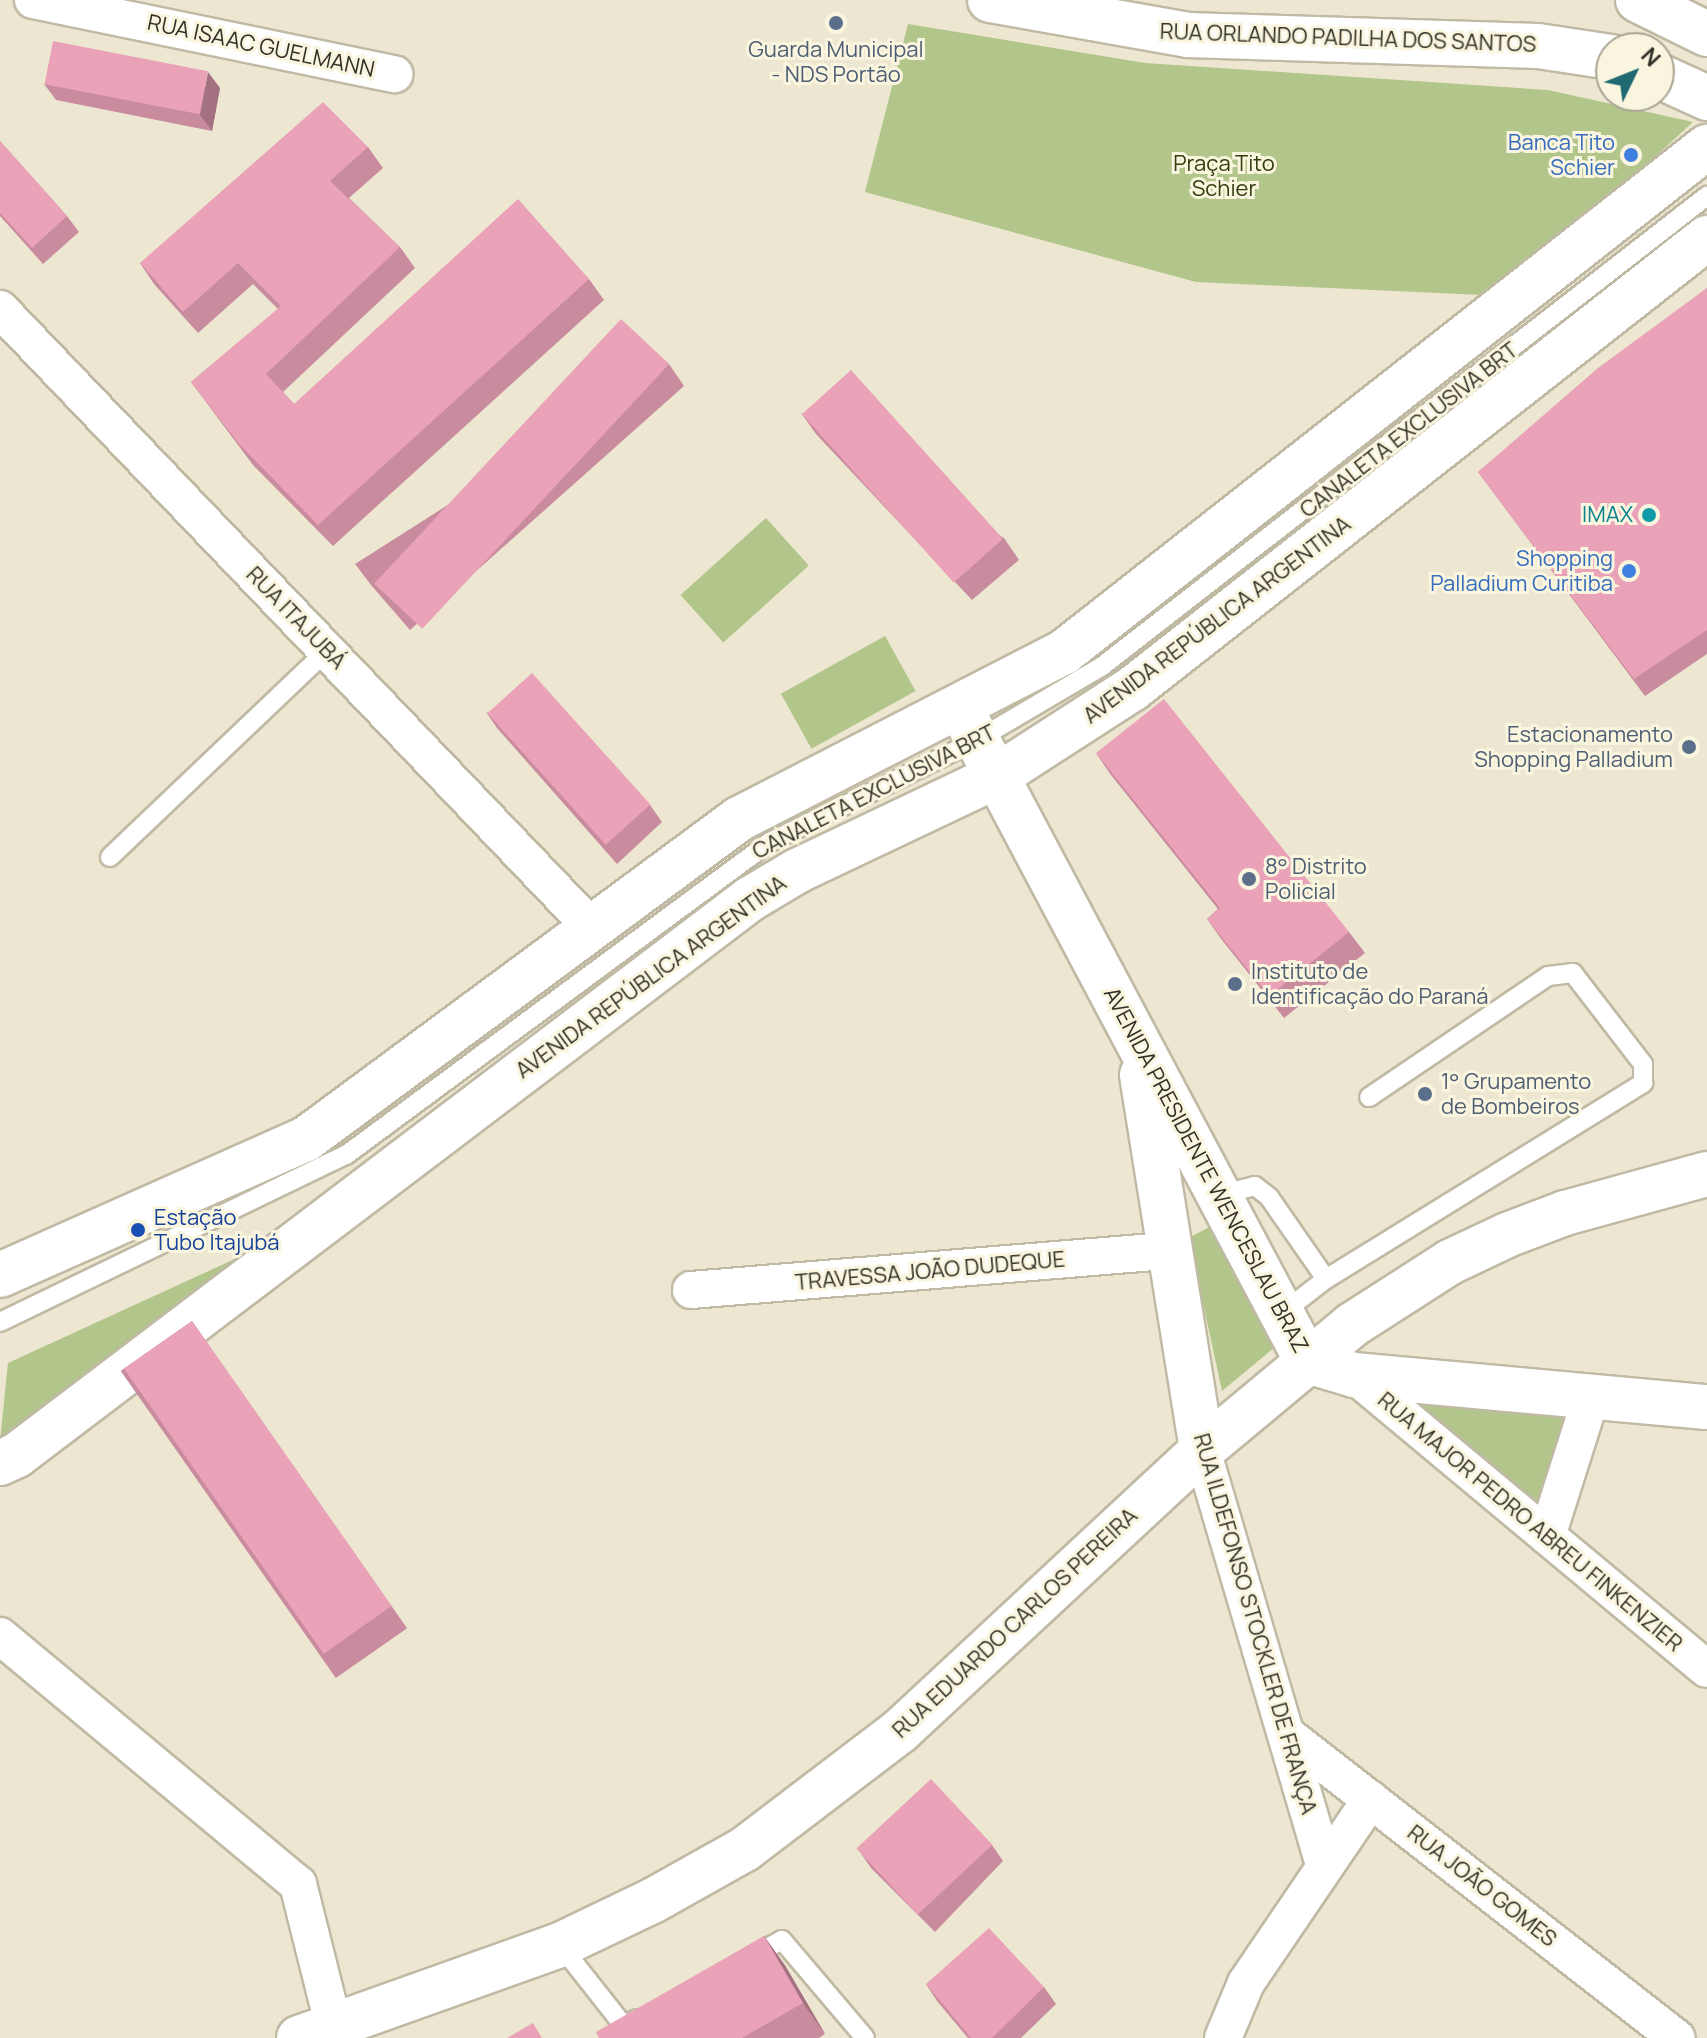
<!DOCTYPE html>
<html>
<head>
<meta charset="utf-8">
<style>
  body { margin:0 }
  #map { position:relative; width:1707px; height:2038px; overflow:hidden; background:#ede7d1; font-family:Manrope,sans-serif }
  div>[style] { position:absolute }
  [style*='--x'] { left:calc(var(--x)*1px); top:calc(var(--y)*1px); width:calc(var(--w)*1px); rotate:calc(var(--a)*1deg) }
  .green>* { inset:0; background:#b2c58b; transform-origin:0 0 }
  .roads { filter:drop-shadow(2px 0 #c0baa5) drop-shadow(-2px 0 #c0baa5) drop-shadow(0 2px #c0baa5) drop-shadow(0 -2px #c0baa5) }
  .lane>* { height:18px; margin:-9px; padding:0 9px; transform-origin:9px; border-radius:9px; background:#fff }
  .street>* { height:36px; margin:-18px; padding:0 18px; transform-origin:18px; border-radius:18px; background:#fff }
  .secondary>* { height:44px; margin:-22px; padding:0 22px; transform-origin:22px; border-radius:22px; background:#fff }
  .primary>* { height:44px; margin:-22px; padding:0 22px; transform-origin:22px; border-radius:22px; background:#fff }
  .wall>* { inset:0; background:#c98b9e; transform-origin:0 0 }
  .shaded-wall>* { inset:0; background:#a47181 }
  .building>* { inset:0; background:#eaa2b8; transform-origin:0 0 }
  .dots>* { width:22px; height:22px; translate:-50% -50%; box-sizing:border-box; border:4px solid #faf5de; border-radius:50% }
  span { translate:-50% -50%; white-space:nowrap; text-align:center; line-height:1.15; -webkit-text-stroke:6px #faf5de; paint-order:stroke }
  .street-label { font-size:22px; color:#323028 }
  .service-label { font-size:22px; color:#4e5e75 }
  .right { translate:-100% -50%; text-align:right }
  .left { translate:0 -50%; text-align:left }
  .shop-label { font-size:22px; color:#366cbe }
  .park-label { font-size:22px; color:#323e0d }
  .culture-label { font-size:22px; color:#0d838f }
  .transit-label { font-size:22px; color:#164399 }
  .north { position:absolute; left:1595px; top:32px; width:80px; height:80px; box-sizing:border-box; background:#faf5de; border:2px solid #aaa695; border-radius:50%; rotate:47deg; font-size:22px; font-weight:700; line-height:32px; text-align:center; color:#323028 }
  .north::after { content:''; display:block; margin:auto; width:28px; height:36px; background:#1e6972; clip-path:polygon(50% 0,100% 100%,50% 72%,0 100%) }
</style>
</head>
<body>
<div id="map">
  <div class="green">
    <i style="clip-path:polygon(908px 24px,1145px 63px,1548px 90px,1693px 122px,1503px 296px,1196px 282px,865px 192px)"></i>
    <i style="left:766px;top:518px;width:64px;height:115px;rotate:48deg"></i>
    <i style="left:885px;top:636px;width:63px;height:119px;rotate:61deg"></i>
    <i style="clip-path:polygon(1213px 1225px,1275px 1347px,1222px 1391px,1189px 1238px)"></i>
    <i style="clip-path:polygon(274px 1241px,0 1441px,8px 1363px)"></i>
    <i style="clip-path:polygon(1414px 1404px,1567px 1415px,1537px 1506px)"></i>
  </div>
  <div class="roads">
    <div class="lane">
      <i style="--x:110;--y:857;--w:300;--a:-43.6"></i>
      <i style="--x:1219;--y:1195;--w:37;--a:-14"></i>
      <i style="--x:1255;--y:1186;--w:18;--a:38"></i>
      <i style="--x:1269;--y:1197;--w:100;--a:55.2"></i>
      <i style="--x:1281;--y:1314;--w:57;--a:-37.9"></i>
      <i style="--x:1326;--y:1279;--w:373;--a:-31.7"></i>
      <i style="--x:1643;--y:1083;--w:19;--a:-90"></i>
      <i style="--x:1643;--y:1064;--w:115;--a:-127.6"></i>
      <i style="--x:1573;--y:973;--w:25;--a:173"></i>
      <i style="--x:1548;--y:976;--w:216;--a:145.9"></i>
      <i style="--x:0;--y:1322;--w:384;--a:-25.8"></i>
      <i style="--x:346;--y:1155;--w:527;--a:-36.44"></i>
      <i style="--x:770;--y:842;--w:231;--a:-26.2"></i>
      <i style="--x:977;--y:740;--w:144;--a:-30.5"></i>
      <i style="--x:1101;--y:667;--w:768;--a:-37.86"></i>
      <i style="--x:560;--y:1945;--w:103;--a:51.7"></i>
      <i style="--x:624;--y:2026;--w:15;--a:-28"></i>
      <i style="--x:751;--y:1957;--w:35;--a:-29"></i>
      <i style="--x:782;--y:1940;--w:128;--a:49.7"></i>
    </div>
    <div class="street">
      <i style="--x:33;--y:0;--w:369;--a:11.6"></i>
      <i style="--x:0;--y:309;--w:855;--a:46.28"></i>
      <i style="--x:691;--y:1290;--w:481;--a:-4.7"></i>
      <i style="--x:1354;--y:1375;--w:459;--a:39.8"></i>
      <i style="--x:1202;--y:1450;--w:432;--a:73.6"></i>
      <i style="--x:1547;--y:1536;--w:146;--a:-72.4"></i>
      <i style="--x:0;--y:1636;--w:388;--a:39.8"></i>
      <i style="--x:298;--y:1884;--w:147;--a:75.9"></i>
      <i style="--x:1286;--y:1734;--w:495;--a:37.9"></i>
      <i style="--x:1223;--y:2038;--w:60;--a:-67.3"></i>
      <i style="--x:1246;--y:1983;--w:222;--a:-55.8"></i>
    </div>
    <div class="secondary">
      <i style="--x:990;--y:0;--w:201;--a:10"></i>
      <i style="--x:1188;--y:35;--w:350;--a:1.8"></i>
      <i style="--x:1538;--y:46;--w:74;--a:8.6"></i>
      <i style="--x:1638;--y:0;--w:77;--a:26.2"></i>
      <i style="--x:1659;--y:76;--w:53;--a:24.6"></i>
      <i style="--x:961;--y:709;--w:738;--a:62.05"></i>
      <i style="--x:1307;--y:1361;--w:49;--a:16.6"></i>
      <i style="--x:1354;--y:1375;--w:354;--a:5.2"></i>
      <i style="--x:1142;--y:1075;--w:380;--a:80.9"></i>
      <i style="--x:0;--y:1275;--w:335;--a:-24"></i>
      <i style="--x:306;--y:1139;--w:538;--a:-36.47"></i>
      <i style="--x:739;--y:819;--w:365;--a:-27.2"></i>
      <i style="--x:1064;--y:652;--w:818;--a:-38.15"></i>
      <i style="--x:0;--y:1463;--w:19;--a:-25"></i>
      <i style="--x:17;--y:1455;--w:920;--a:-37.18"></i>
      <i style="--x:750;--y:899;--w:55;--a:-30.8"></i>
      <i style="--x:797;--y:871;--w:221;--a:-25.4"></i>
      <i style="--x:997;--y:776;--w:161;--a:-32.8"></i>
      <i style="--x:1132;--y:689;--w:731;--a:-38.11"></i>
    </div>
    <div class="primary">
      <i style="--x:299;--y:2038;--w:277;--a:-19.6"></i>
      <i style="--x:560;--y:1945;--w:104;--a:-25.6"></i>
      <i style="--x:654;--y:1900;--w:104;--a:-29.3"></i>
      <i style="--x:745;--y:1849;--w:195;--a:-37.3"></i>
      <i style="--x:900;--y:1731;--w:413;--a:-42.9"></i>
      <i style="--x:1202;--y:1450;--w:195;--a:-39.8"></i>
      <i style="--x:1352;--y:1325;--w:117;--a:-32.7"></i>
      <i style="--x:1450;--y:1262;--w:63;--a:-25.3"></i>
      <i style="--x:1507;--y:1235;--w:62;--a:-20.8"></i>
      <i style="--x:1565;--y:1213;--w:147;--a:-15.4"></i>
    </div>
  </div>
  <div class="wall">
    <i style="clip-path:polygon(44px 84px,220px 88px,212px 131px,56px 100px)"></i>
    <i style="clip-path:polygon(0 141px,67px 216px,79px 232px,43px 264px,0 216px)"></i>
    <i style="clip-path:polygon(368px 147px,383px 168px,349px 198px,400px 247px,415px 268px,283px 392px,294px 404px,589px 279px,604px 300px,333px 546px,253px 465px,191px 382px,278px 309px,253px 284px,198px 333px,154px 284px,140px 263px)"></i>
    <i style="clip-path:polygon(1707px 288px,1707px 654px,1645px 696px,1478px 472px)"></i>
    <i style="clip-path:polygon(669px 364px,684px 386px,410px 630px,371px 585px,355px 564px)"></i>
    <i style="clip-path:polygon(801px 413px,1004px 538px,1019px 560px,972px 600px,816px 434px)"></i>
    <i style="clip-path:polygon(486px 712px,650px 805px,662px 822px,617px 864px,497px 728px)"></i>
    <i style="clip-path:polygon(1096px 753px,1349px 932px,1365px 953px,1284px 1018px,1222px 940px,1207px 919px,1218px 909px,1111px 775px)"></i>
    <i style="left:192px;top:1321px;width:375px;height:87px;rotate:55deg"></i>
    <i style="clip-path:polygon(992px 1845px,1003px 1861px,935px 1932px,871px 1868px,860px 1852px)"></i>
    <i style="clip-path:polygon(764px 1936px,786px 1967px,825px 2034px,819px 2038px,599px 2038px)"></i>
    <i style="clip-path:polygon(926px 1984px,1044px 1987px,1056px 2004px,1021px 2038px,968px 2038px,937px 2001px)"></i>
  </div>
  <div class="shaded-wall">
    <i style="clip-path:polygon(208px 72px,220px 88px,212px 131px,200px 115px)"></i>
    <i style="clip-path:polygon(764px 1936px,786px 1967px,825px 2034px,803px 2003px)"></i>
  </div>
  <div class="building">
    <i style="left:53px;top:41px;width:158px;height:44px;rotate:11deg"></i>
    <i style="clip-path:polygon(323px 102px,368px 147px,330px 181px,400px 247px,266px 374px,294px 404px,518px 199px,589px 279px,318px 525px,239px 444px,191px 382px,281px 306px,238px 263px,183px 312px,140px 263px)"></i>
    <i style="clip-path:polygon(0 141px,67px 216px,32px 248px,0 213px)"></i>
    <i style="clip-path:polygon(1707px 288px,1707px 630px,1634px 679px,1478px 472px,1598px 368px)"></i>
    <i style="left:621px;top:319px;width:66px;height:362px;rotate:43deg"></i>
    <i style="left:851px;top:370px;width:227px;height:66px;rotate:48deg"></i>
    <i style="left:532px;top:673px;width:177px;height:60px;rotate:48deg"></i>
    <i style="clip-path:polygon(1164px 699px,1349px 932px,1269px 996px,1207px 919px,1220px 908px,1096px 753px)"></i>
    <i style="left:192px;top:1321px;width:348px;height:83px;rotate:55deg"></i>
    <i style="left:931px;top:1779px;width:90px;height:102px;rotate:47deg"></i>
    <i style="clip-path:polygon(989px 1928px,1044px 1987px,992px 2038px,971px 2038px,926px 1984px)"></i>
    <i style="clip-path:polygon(764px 1936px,803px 2003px,742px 2038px,599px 2038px,596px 2032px)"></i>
    <i style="clip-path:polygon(533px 2023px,542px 2038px,507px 2038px)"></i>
  </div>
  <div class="dots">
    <i style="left:836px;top:23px;background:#5c6f8a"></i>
    <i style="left:1631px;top:155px;background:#3f7fe0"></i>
    <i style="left:1649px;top:515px;background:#0f9aa8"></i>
    <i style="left:1629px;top:571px;background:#3f7fe0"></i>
    <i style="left:1689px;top:747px;background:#5c6f8a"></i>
    <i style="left:1249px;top:879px;background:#5c6f8a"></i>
    <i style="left:1235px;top:984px;background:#5c6f8a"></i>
    <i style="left:1425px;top:1094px;background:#5c6f8a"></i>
    <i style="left:138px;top:1230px;background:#1a4fb4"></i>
  </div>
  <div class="street-label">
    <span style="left:1348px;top:38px;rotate:2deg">RUA ORLANDO PADILHA DOS SANTOS</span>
    <span style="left:261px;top:46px;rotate:12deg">RUA ISAAC GUELMANN</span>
    <span style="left:1409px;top:430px;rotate:-38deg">CANALETA EXCLUSIVA BRT</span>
    <span style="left:296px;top:618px;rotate:46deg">RUA ITAJUBÁ</span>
    <span style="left:1217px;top:620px;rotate:-37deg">AVENIDA REPÚBLICA ARGENTINA</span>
    <span style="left:874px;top:792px;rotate:-27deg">CANALETA EXCLUSIVA BRT</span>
    <span style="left:651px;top:977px;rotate:-36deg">AVENIDA REPÚBLICA ARGENTINA</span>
    <span style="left:1206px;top:1170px;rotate:62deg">AVENIDA PRESIDENTE WENCESLAU BRAZ</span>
    <span style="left:930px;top:1271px;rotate:-5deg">TRAVESSA JOÃO DUDEQUE</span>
    <span style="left:1530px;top:1522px;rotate:40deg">RUA MAJOR PEDRO ABREU FINKENZIER</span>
    <span style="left:1015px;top:1623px;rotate:-43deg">RUA EDUARDO CARLOS PEREIRA</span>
    <span style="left:1255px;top:1624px;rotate:74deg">RUA ILDEFONSO STOCKLER DE FRANÇA</span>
    <span style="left:1482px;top:1886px;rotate:38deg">RUA JOÃO GOMES</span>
  </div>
  <div class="service-label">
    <span style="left:836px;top:62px">Guarda Municipal<br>- NDS Portão</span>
    <span class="right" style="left:1673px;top:747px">Estacionamento<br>Shopping Palladium</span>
    <span class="left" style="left:1265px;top:879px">8° Distrito<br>Policial</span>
    <span class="left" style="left:1251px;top:984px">Instituto de<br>Identificação do Paraná</span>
    <span class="left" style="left:1441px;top:1094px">1° Grupamento<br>de Bombeiros</span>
  </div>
  <div class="shop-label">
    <span class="right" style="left:1615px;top:155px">Banca Tito<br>Schier</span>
    <span class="right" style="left:1613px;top:571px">Shopping<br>Palladium Curitiba</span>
  </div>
  <div class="park-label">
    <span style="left:1224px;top:176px">Praça Tito<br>Schier</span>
  </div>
  <div class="culture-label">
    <span class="right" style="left:1633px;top:515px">IMAX</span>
  </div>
  <div class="transit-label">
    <span class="left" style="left:154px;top:1230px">Estação<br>Tubo Itajubá</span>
  </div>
  <div class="north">N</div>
</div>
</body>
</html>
